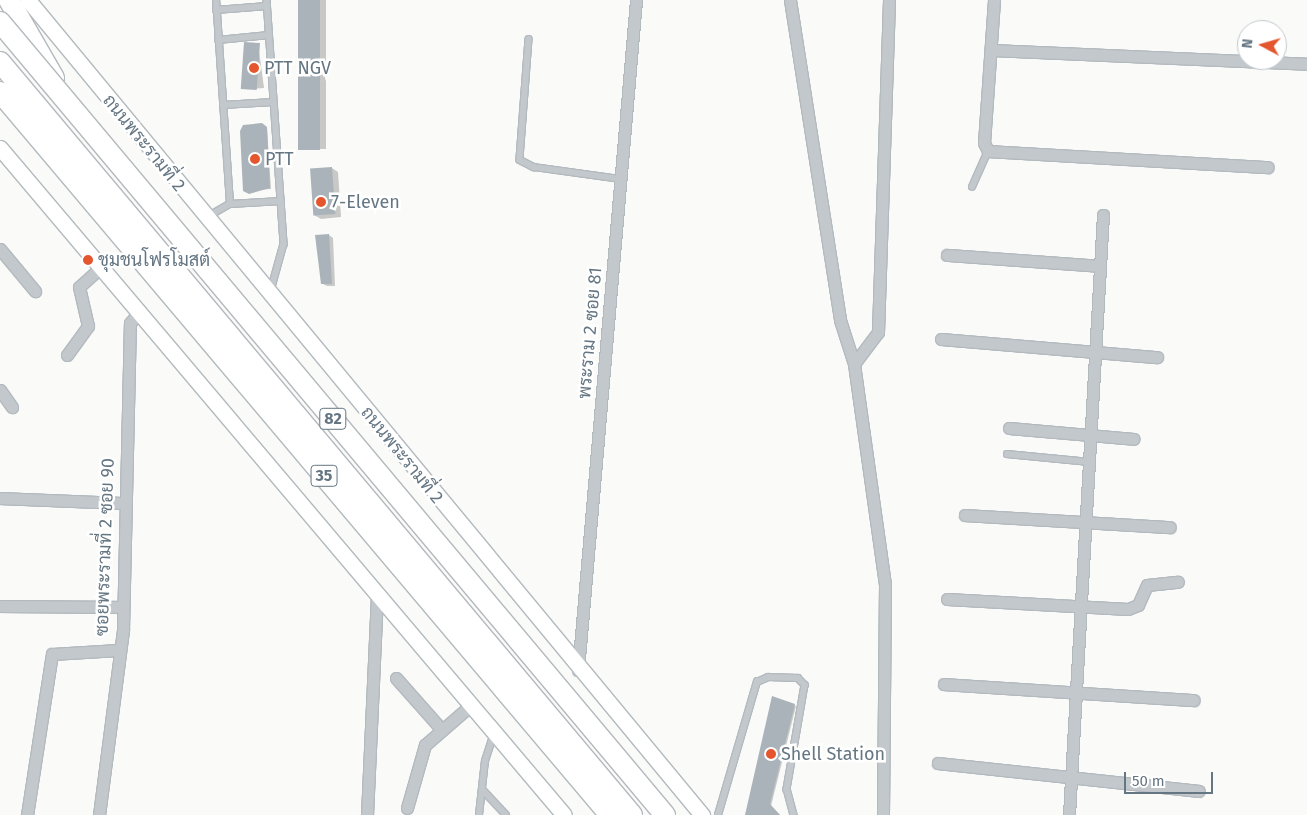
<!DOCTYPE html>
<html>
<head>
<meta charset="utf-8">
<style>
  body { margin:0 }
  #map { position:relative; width:1307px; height:815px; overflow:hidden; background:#fafaf8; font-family:"Fira Sans",Sarabun,sans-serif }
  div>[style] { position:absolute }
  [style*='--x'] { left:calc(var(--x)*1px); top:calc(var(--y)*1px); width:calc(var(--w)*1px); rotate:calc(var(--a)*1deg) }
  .shadow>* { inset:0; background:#0003; transform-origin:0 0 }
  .building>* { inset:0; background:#aab3b9; transform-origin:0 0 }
  .roads { filter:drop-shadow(1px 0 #b3babf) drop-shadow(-1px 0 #b3babf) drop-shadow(0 1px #b3babf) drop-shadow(0 -1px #b3babf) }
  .lane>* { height:5.5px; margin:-2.75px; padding:0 2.75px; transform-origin:2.75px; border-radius:2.75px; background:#c3c8cc }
  .street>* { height:11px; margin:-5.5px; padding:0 5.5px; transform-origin:5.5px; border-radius:5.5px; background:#c3c8cc }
  .secondary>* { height:15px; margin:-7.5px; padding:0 7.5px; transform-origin:7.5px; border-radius:7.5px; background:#fff }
  .highway>* { height:20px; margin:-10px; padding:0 10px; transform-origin:10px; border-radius:10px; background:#fff }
  .bridges { filter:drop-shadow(1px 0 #b4b9bd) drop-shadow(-1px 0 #b4b9bd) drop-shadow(0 1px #b4b9bd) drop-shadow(0 -1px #b4b9bd) }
  .highway-bridge>* { height:20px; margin:-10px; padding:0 10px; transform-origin:10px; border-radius:10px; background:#fff }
  .dots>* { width:14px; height:14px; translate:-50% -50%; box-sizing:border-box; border:2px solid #fff; border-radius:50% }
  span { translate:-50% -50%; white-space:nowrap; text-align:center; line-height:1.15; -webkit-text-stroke:5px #fff; paint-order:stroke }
  .shield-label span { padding:1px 4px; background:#fff; border:1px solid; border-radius:4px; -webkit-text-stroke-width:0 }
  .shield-label { font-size:16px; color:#657683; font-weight:700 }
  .poi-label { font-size:18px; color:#657683 }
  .left { translate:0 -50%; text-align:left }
  .street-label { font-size:18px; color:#657683 }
  .north { position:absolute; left:1237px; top:20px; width:50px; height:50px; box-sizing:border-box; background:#fff; border:1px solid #c1c8cd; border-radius:50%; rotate:276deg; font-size:14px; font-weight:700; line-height:20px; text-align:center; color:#657683 }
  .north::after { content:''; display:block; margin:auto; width:18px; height:22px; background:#e4572e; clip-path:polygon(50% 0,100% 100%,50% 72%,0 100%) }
  .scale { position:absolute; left:1124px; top:772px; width:89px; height:22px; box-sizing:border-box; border:2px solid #657683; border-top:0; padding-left:6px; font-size:15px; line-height:18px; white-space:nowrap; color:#657683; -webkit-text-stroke:4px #fff; paint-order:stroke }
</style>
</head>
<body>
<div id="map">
  <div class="shadow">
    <i style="left:299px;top:0;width:27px;height:149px"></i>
    <i style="clip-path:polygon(258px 43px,264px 88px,248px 89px,244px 45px)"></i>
    <i style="clip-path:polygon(267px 129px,271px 189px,246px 191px)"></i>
    <i style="clip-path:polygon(332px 168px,338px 172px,341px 217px,321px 219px,314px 215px)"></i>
    <i style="clip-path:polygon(329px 235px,333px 238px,335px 286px,327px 286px,323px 284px)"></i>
    <i style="clip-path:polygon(772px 698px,796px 706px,771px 806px,780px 815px,749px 815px)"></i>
  </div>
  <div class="building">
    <i style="left:298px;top:0;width:22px;height:150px"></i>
    <i style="left:244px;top:42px;width:16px;height:47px;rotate:4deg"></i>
    <i style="clip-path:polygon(262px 123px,267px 127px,270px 188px,249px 194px,243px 191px,240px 131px,243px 125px)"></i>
    <i style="left:332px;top:167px;width:47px;height:22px;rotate:86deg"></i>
    <i style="clip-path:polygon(329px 234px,332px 284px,321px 284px,315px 235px)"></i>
    <i style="clip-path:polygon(772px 696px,795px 704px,770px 804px,780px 815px,745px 815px)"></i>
  </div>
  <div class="roads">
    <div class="lane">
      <i style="--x:267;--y:0;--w:245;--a:86"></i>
      <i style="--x:284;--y:244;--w:49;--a:105.5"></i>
      <i style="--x:216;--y:10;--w:51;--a:-4.5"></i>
      <i style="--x:529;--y:39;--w:121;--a:94.3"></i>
      <i style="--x:520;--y:160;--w:16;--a:27"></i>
      <i style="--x:534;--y:167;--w:87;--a:7.9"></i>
      <i style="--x:218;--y:40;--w:51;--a:-5.6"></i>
      <i style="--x:223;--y:105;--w:50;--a:-3.4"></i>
      <i style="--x:972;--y:187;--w:39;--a:-66"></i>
      <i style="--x:230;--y:204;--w:51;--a:-3.4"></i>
      <i style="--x:209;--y:216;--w:24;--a:-30"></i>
      <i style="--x:230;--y:204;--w:204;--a:-93.9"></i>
      <i style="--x:1007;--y:454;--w:83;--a:5.5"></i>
      <i style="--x:483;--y:790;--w:34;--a:47"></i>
      <i style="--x:479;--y:815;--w:54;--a:-83.7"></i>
      <i style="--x:485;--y:761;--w:28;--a:-72"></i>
      <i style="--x:718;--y:815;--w:139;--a:-73.7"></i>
      <i style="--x:757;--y:682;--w:12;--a:-24"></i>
      <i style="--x:768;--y:677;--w:30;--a:2"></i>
      <i style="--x:798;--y:678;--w:10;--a:45"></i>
      <i style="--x:805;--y:685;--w:106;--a:99.8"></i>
      <i style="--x:787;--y:789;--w:27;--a:75"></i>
    </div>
    <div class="street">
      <i style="--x:790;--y:0;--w:324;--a:81.1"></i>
      <i style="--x:840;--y:320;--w:46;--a:72.3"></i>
      <i style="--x:854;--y:364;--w:223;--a:82"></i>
      <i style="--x:885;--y:585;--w:230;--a:90.5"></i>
      <i style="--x:994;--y:0;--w:143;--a:94"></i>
      <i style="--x:984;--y:143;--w:9;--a:63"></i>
      <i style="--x:988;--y:151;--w:280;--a:3.3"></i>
      <i style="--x:991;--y:50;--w:316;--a:2.5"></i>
      <i style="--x:0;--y:249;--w:55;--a:50.2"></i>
      <i style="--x:947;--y:255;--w:153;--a:4.1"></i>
      <i style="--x:941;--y:339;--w:217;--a:4.8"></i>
      <i style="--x:67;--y:355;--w:36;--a:-54"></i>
      <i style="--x:88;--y:326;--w:40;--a:-103"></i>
      <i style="--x:79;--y:287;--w:31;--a:-42"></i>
      <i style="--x:854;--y:364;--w:40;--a:-53"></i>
      <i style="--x:878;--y:332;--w:332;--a:-88.1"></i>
      <i style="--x:0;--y:390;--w:21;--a:55"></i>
      <i style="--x:1009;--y:428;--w:125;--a:5"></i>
      <i style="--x:0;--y:498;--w:123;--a:2.3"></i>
      <i style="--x:965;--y:515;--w:205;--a:3.4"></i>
      <i style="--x:947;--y:599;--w:181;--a:3.2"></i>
      <i style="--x:1128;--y:609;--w:11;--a:-22"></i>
      <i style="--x:1138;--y:605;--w:22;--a:-66"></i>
      <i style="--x:1147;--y:585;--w:31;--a:-6"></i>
      <i style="--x:0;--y:606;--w:123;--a:0.5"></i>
      <i style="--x:578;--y:670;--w:673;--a:-85.05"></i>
      <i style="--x:396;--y:678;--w:69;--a:48.5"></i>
      <i style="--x:944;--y:684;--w:250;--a:3.7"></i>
      <i style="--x:938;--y:763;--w:262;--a:6.1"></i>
      <i style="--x:407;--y:808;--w:66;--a:-74.1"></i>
      <i style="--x:425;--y:745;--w:61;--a:-41"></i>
      <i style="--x:27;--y:815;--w:163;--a:-81.2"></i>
      <i style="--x:52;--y:654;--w:66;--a:-3.5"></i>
      <i style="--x:99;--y:815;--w:188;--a:-82.6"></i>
      <i style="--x:123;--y:629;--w:306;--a:-88.7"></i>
      <i style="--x:130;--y:323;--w:16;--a:-50"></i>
      <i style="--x:367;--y:815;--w:221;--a:-87.4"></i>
      <i style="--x:1069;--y:815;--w:601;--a:-86.76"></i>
    </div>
    <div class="secondary">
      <i style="--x:28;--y:0;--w:1058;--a:50.41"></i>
      <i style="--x:0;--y:148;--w:873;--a:49.78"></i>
    </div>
    <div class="highway">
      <i style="--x:9;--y:0;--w:90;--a:60"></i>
      <i style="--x:0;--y:62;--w:983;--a:49.99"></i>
      <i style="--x:0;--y:92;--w:946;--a:49.85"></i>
    </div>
  </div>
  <div class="bridges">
    <div class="highway-bridge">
      <i style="--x:0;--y:22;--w:1035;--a:50.02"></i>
    </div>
  </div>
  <div class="dots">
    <i style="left:254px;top:68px;background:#e4572e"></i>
    <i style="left:255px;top:159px;background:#e4572e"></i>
    <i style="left:321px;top:202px;background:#e4572e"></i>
    <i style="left:88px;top:260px;background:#e4572e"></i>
    <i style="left:771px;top:754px;background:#e4572e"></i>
  </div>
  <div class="shield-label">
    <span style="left:333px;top:419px">82</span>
    <span style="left:324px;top:476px">35</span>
  </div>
  <div class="poi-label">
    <span class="left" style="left:264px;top:68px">PTT NGV</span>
    <span class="left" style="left:265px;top:159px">PTT</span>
    <span class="left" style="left:331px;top:202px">7-Eleven</span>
    <span class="left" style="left:98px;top:260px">ชุมชนโฟรโมสต์</span>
    <span class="left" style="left:781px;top:754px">Shell Station</span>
  </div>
  <div class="street-label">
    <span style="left:144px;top:143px;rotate:51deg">ถนนพระรามที่ 2</span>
    <span style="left:590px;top:333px;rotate:-85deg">พระราม 2 ซอย 81</span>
    <span style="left:402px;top:455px;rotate:51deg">ถนนพระรามที่ 2</span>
    <span style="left:105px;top:547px;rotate:-88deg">ซอยพระรามที่ 2 ซอย 90</span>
  </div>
  <div class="north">N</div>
  <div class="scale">50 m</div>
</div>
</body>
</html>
